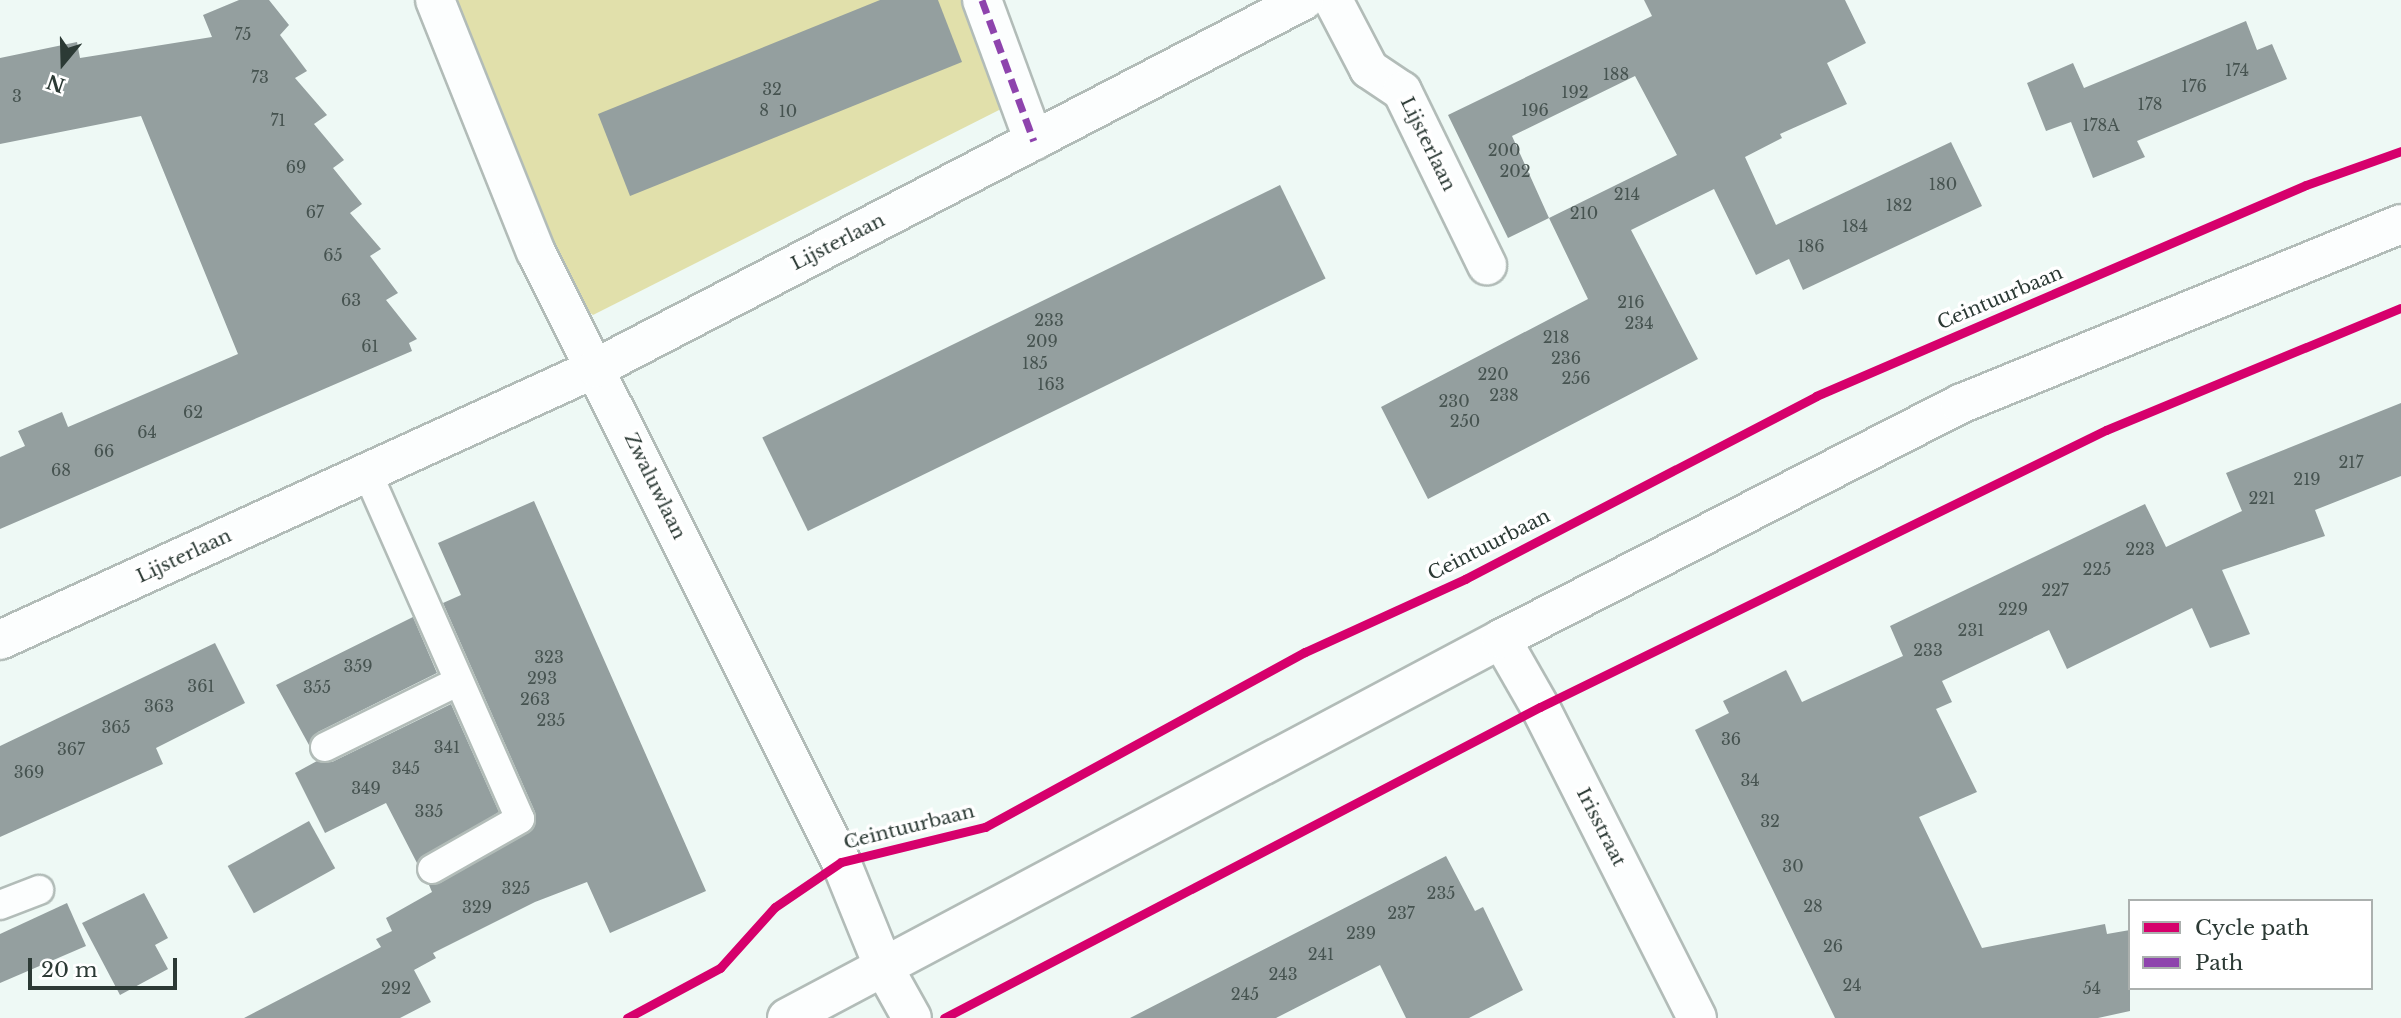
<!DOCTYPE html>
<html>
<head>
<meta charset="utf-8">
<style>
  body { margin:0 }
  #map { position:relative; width:2401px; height:1018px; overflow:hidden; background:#eef9f5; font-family:"Libre Baskerville",serif }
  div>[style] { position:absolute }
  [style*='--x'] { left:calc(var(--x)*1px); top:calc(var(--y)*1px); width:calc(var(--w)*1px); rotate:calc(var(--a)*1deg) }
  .green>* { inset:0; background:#e1e0ab }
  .building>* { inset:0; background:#949f9f; transform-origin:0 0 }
  .roads { filter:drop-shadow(2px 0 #b2bcb8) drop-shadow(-2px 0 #b2bcb8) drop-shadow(0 2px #b2bcb8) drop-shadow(0 -2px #b2bcb8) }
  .service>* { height:28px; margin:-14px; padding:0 14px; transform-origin:14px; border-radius:14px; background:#fcfefe }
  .pedestrian>* { height:38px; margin:-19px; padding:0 19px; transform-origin:19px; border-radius:19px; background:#fcfefe }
  .minor>* { height:38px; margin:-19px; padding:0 19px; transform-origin:19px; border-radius:19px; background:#fcfefe }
  .primary>* { height:38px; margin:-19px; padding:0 19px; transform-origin:19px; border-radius:19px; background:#fcfefe }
  .quiet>* { height:7px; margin-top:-3.5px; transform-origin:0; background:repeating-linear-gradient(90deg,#8e44ad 0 14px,transparent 0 21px) }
  .cycleway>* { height:9px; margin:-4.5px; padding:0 4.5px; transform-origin:4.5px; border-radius:4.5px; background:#d6006c }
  span { translate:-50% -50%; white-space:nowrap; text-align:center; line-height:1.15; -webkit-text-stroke:7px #fff; paint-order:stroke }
  .number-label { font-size:16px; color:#465350 }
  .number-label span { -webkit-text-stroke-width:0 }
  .street-label { font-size:19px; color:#2c3a35 }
  .legend { position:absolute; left:2128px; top:899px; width:245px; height:91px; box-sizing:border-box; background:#fff; border:2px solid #abb0ae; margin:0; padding:9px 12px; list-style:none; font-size:21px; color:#2c3a35 }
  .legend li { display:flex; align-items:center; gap:14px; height:35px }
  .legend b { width:35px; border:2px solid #abb0ae }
  .north { position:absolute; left:28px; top:28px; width:70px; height:70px; -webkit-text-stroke:5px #fff; paint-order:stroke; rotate:199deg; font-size:19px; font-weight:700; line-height:28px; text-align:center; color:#2c3a35 }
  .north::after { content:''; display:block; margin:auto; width:24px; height:32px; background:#2c3a35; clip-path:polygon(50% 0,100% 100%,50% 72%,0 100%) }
  .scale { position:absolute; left:28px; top:958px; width:149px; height:32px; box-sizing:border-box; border:4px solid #2c3a35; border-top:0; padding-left:9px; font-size:21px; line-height:24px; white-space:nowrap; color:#2c3a35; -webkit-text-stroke:5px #fff; paint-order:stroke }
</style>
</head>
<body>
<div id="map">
  <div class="green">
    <i style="clip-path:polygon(450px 0,964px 0,1005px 107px,593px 315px,577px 303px)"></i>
  </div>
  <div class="building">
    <i style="clip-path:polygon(239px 0,269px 0,289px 25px,280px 35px,307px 71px,295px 78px,327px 115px,314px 124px,344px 160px,333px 168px,362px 204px,350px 213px,381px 249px,370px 256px,398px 293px,386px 300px,417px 339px,409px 343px,412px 351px,0 529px,0 457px,25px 446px,18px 431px,62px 412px,68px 427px,238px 354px,141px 116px,0 144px,0 58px,77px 42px,80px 58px,212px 37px,203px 15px)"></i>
    <i style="clip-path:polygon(880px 0,938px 0,962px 62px,630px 196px,598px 114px)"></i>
    <i style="clip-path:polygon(evenodd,1644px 0,1845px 0,1866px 43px,1827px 63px,1847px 104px,1780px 134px,1782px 138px,1745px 157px,1776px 225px,1951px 142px,1982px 206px,1803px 290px,1789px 259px,1756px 275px,1714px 189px,1631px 230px,1698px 359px,1428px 499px,1381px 407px,1588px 299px,1549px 218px,1508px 238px,1448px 115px,1652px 16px,1644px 0,1635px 76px,1677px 155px,1549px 218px,1512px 136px,1635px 76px)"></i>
    <i style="clip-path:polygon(2246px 21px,2257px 50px,2272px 44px,2287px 79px,2137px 141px,2145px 157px,2093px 178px,2071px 122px,2046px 131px,2027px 83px,2073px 63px,2084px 88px)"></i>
    <i style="left:1280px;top:185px;width:104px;height:576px;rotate:64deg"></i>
    <i style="clip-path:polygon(2401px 403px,2401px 476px,2315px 510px,2325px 536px,2222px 570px,2250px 634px,2210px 648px,2192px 608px,2067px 669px,2049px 630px,1942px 681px,1952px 702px,1936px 709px,1977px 792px,1919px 817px,1982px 948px,2105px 924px,2107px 934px,2130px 930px,2130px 1011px,2098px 1018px,1835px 1018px,1695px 730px,1729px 713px,1723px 701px,1786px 670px,1802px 702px,1903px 656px,1890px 626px,2145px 504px,2166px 547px,2242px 511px,2226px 473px)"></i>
    <i style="clip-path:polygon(534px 501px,706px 891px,610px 933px,587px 882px,535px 902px,433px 953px,436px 958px,414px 970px,431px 1002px,400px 1018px,244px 1018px,381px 947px,376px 939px,392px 931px,386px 918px,432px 892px,429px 885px,440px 883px,534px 827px,535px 812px,443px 603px,461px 595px,438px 543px)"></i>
    <i style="clip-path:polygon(413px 617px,437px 673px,318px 732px,309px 745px,276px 685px)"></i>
    <i style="clip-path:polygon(215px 643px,245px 703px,156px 748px,163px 764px,0 837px,0 746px)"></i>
    <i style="clip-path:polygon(451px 704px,499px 812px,417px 863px,386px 803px,325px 833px,295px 773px,317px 761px,332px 762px)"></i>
    <i style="left:309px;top:821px;width:54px;height:93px;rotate:61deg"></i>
    <i style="clip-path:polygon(1446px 856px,1475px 911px,1483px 907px,1523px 990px,1469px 1018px,1406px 1018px,1380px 965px,1276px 1018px,1130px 1018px)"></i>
    <i style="clip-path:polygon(144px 893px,168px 938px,155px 945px,168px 969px,120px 995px,82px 923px)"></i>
    <i style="clip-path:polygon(67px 903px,86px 946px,0 983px,0 934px)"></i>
  </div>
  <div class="roads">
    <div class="service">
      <i style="--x:367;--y:472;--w:379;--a:66.2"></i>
      <i style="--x:520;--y:819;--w:101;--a:150.4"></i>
      <i style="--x:325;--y:747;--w:149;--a:-26.2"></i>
      <i style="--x:0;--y:905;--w:42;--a:-21"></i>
    </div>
    <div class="pedestrian">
      <i style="--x:982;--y:0;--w:150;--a:69.8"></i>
    </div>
    <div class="minor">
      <i style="--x:435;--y:0;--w:271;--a:68.2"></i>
      <i style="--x:536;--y:252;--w:682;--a:63.43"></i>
      <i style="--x:841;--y:862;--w:114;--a:67.9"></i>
      <i style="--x:884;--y:968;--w:57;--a:60.8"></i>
      <i style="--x:1333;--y:0;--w:78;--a:62.4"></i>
      <i style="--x:1369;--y:69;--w:40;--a:34"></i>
      <i style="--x:1402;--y:91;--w:194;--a:64"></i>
      <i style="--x:1501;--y:639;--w:78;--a:60.2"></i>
      <i style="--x:1540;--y:707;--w:348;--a:63.2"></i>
      <i style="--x:0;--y:640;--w:655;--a:-24.53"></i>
      <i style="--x:596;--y:368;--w:798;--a:-27.46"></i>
    </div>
    <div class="primary">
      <i style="--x:787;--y:1018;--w:808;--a:-27.96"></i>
      <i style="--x:1501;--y:639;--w:516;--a:-27.11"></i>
      <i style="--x:1960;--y:404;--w:476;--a:-22.2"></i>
    </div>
  </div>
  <div class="quiet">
    <i style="--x:982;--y:0;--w:150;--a:69.8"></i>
  </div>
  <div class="cycleway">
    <i style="--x:627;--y:1018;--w:106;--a:-28.3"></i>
    <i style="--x:720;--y:968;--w:82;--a:-48"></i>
    <i style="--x:775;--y:907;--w:80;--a:-34.3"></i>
    <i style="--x:841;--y:862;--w:148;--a:-13.7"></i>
    <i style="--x:985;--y:827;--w:365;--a:-28.7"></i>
    <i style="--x:1305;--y:652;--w:176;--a:-24.5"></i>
    <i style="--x:1465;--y:579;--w:396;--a:-27.5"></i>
    <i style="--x:1816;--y:396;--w:533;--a:-23.3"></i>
    <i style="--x:2306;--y:185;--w:101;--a:-19.7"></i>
    <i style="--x:944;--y:1018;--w:672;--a:-27.56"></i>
    <i style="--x:1540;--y:707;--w:630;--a:-26.08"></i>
    <i style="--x:2106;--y:430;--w:319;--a:-22.5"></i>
  </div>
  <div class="number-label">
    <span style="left:243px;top:34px">75</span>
    <span style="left:2237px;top:70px">174</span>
    <span style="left:1616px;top:74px">188</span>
    <span style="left:260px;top:77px">73</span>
    <span style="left:2194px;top:86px">176</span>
    <span style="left:772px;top:89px">32</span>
    <span style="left:1575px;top:92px">192</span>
    <span style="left:17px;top:96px">3</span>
    <span style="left:2150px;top:104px">178</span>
    <span style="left:764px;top:110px">8</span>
    <span style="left:1535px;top:110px">196</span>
    <span style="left:788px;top:111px">10</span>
    <span style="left:278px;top:120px">71</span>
    <span style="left:2101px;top:125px">178A</span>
    <span style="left:1504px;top:150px">200</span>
    <span style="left:296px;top:167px">69</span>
    <span style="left:1515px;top:171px">202</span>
    <span style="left:1943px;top:184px">180</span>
    <span style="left:1627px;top:194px">214</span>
    <span style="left:1899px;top:205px">182</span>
    <span style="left:315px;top:212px">67</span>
    <span style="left:1584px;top:213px">210</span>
    <span style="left:1855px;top:226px">184</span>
    <span style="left:1811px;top:246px">186</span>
    <span style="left:333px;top:255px">65</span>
    <span style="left:351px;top:300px">63</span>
    <span style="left:1631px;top:302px">216</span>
    <span style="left:1049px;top:320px">233</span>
    <span style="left:1639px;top:323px">234</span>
    <span style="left:1556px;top:337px">218</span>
    <span style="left:1042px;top:341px">209</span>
    <span style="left:370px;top:346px">61</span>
    <span style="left:1566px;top:358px">236</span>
    <span style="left:1035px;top:363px">185</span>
    <span style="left:1493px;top:374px">220</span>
    <span style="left:1576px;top:378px">256</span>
    <span style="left:1051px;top:384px">163</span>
    <span style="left:1504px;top:395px">238</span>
    <span style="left:1454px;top:401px">230</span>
    <span style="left:193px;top:412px">62</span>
    <span style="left:1465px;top:421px">250</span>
    <span style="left:147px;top:432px">64</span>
    <span style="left:104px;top:451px">66</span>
    <span style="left:2351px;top:462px">217</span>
    <span style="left:61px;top:470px">68</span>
    <span style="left:2307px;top:479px">219</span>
    <span style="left:2262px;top:498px">221</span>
    <span style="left:2140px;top:549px">223</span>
    <span style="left:2097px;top:569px">225</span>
    <span style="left:2055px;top:590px">227</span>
    <span style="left:2013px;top:609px">229</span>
    <span style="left:1971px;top:630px">231</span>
    <span style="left:1928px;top:650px">233</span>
    <span style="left:549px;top:657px">323</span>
    <span style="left:358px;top:666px">359</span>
    <span style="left:542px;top:678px">293</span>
    <span style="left:201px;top:686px">361</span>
    <span style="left:317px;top:687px">355</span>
    <span style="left:535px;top:699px">263</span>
    <span style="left:159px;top:706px">363</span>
    <span style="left:551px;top:720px">235</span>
    <span style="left:116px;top:727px">365</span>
    <span style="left:1731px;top:739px">36</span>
    <span style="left:447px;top:747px">341</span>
    <span style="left:71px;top:749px">367</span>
    <span style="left:406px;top:768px">345</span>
    <span style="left:29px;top:772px">369</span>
    <span style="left:1750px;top:780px">34</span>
    <span style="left:366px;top:788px">349</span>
    <span style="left:429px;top:811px">335</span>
    <span style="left:1770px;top:821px">32</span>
    <span style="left:1793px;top:866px">30</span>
    <span style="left:516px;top:888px">325</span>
    <span style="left:1441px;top:893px">235</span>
    <span style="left:1813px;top:906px">28</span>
    <span style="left:477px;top:907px">329</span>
    <span style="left:1401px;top:913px">237</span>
    <span style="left:1361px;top:933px">239</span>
    <span style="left:1833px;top:946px">26</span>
    <span style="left:1321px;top:954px">241</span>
    <span style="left:1283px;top:974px">243</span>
    <span style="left:1852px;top:985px">24</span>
    <span style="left:396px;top:988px">292</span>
    <span style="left:2092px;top:988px">54</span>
    <span style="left:1245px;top:994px">245</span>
  </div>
  <div class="street-label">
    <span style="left:1428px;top:144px;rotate:64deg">Lijsterlaan</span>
    <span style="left:838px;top:242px;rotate:-27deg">Lijsterlaan</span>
    <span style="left:2000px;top:298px;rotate:-23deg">Ceintuurbaan</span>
    <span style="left:655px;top:486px;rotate:64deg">Zwaluwlaan</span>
    <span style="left:1489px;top:545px;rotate:-27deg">Ceintuurbaan</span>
    <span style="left:184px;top:556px;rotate:-25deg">Lijsterlaan</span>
    <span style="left:909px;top:827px;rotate:-14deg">Ceintuurbaan</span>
    <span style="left:1601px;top:827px;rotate:63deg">Irisstraat</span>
  </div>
  <ul class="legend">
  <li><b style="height:9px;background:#d6006c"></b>Cycle path</li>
  <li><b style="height:9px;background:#8e44ad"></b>Path</li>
  </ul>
  <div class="north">N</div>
  <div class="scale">20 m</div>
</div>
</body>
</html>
